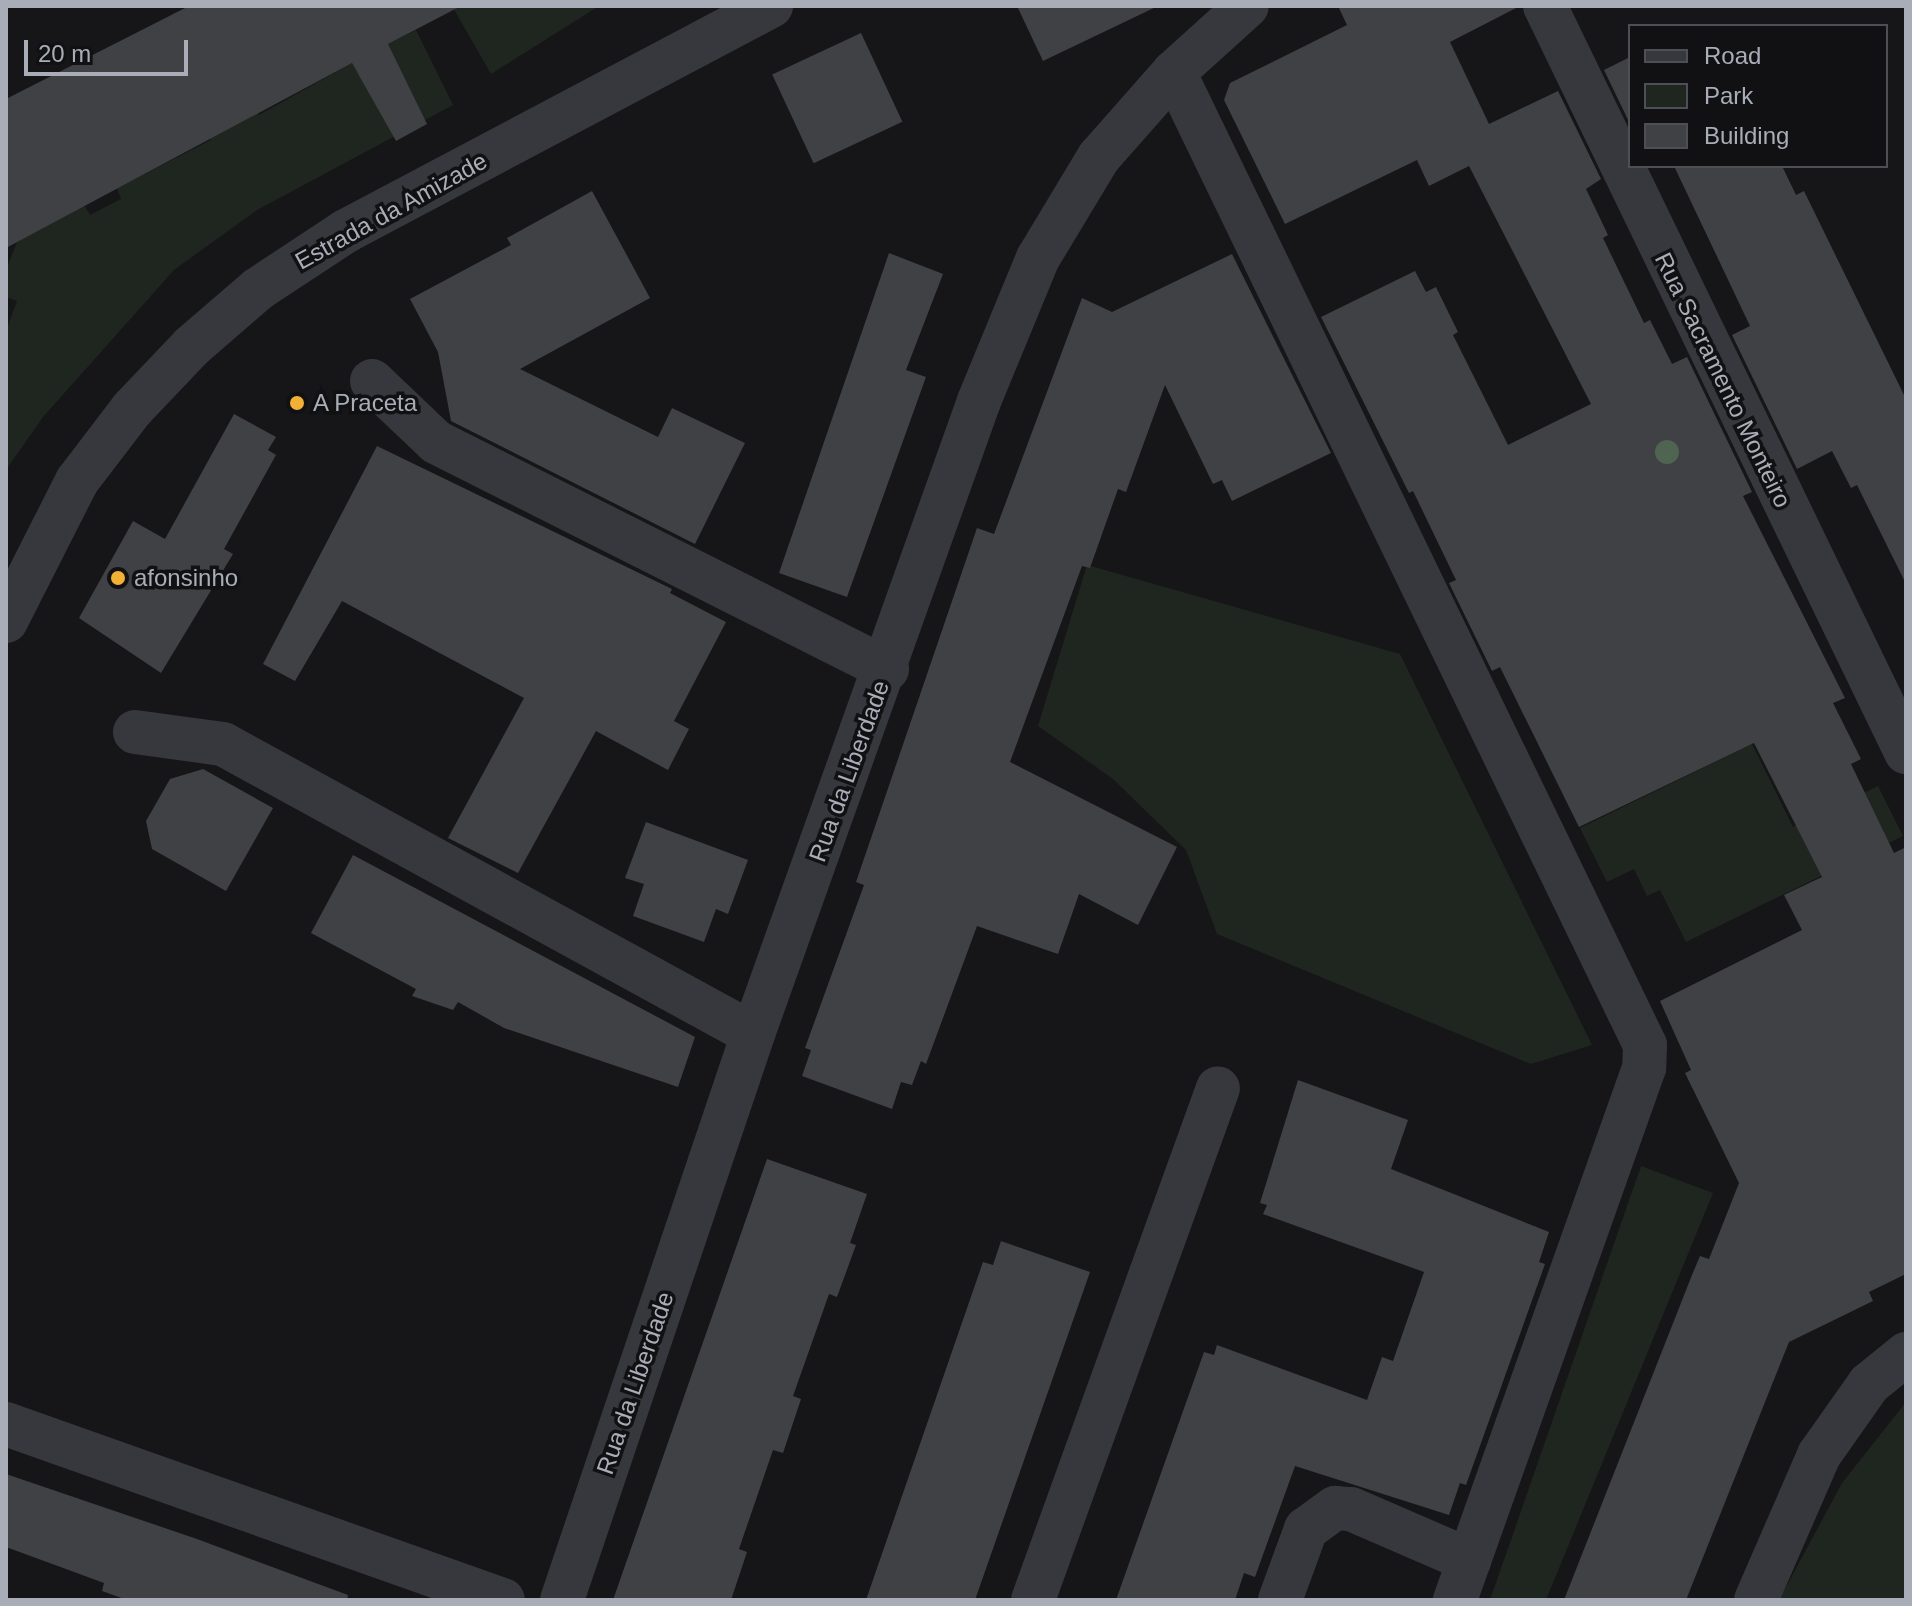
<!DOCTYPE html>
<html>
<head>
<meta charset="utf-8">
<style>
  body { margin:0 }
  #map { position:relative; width:1912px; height:1606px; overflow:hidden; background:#161618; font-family:Arial,sans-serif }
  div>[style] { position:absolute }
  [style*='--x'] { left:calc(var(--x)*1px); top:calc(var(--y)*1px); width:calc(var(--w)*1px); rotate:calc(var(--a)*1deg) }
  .green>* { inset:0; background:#1e261f }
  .building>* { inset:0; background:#404145; transform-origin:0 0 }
  .minor>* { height:44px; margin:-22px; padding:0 22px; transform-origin:22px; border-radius:22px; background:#37383d }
  .tertiary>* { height:44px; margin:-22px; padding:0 22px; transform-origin:22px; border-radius:22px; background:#37383d }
  .trees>* { width:24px; height:24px; margin:-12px; border-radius:50%; background:#506452 }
  .dots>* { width:22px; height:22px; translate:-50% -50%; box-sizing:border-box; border:4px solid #111113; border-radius:50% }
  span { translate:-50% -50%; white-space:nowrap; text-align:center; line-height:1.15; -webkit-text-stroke:7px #111113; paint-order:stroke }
  .street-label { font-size:24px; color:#a8adb8 }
  .poi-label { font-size:24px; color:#a8adb8 }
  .left { translate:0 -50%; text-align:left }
  .frame { position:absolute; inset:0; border:8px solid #a8adb8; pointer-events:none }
  .legend { position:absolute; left:1628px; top:24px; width:260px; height:144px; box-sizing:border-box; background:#111113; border:2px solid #4d4f55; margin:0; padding:10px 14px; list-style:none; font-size:24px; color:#a8adb8 }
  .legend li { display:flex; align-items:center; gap:16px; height:40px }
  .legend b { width:40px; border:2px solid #4d4f55 }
  .scale { position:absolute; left:24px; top:40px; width:164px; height:36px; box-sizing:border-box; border:4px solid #a8adb8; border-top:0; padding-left:10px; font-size:24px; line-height:28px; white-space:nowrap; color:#a8adb8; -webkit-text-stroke:6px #111113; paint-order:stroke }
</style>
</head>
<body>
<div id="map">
  <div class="green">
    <i style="clip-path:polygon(452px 6px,599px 6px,491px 74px)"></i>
    <i style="clip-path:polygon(416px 30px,453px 105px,257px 210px,174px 270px,43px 417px,6px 470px,6px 331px,17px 301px,6px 297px,6px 270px,17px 242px,84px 205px,90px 215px,121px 199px,117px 188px,211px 140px,205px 127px,252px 103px,259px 115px,352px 63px,358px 74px,388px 44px)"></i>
    <i style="clip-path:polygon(1087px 565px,1400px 654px,1592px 1045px,1531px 1064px,1217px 934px,1186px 850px,1113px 779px,1038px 726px)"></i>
    <i style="clip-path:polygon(1752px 744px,1793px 827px,1878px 786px,1903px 836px,1686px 942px,1660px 890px,1647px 896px,1634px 869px,1607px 882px,1580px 828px)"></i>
    <i style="clip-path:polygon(1641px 1166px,1713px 1193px,1546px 1600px,1490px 1600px)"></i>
    <i style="clip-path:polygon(1906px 1402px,1906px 1600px,1779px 1600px,1842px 1483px)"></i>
  </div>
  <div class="building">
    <i style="clip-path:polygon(189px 6px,461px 6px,388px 44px,427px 124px,396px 141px,352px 63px,6px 248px,6px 99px)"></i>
    <i style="clip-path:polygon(1017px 6px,1158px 6px,1043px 61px)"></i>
    <i style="clip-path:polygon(1338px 6px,1520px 6px,1450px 42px,1489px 124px,1558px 91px,1601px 179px,1586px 189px,1608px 235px,1603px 238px,1644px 323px,1650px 320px,1672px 364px,1687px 357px,1752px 492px,1743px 496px,1845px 698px,1833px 703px,1861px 759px,1851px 764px,1894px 853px,1906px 847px,1906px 1274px,1869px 1292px,1873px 1301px,1789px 1342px,1686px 1600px,1564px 1600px,1692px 1275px,1700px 1256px,1709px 1259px,1739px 1183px,1685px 1073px,1691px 1070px,1660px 1001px,1802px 930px,1784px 895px,1822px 877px,1754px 743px,1579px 827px,1500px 667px,1492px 671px,1449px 583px,1456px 580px,1413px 491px,1409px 493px,1321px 317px,1415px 271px,1426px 292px,1436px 287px,1458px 332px,1453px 335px,1508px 445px,1591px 404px,1469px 166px,1429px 186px,1417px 160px,1285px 224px,1224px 100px,1230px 83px,1347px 25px)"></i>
    <i style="left:861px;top:33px;width:98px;height:98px;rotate:65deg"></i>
    <i style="clip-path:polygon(1630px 57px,1630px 124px,1604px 70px)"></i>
    <i style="clip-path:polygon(1674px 166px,1782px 166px,1796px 195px,1804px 191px,1906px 399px,1906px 584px,1857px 485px,1851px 488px,1832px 451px,1797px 469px,1732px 335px,1750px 326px)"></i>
    <i style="clip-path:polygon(592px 191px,650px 298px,520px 369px,658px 437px,672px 408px,745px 443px,695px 544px,451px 421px,438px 352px,410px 299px,511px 245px,507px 238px)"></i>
    <i style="clip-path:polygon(889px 253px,943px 274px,906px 370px,926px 377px,847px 597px,779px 573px)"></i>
    <i style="clip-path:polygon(1232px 254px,1331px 453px,1232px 501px,1222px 480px,1213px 484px,1165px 385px,1126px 492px,1118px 489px,1090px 568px,1082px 566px,1010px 762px,1177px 847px,1138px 925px,1079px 894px,1058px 954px,977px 926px,926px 1064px,921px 1061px,912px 1085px,901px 1082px,892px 1109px,802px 1076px,811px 1050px,805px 1048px,864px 885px,856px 882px,977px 528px,994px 534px,1082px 298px,1112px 312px)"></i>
    <i style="clip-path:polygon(234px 414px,276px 437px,268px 450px,276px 455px,224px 549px,233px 554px,161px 673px,79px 618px,133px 521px,165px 539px)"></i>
    <i style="clip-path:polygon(377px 446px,672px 589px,670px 593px,726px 622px,674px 721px,689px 729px,668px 770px,596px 731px,518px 873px,448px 838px,524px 698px,342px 601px,295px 681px,263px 664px)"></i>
    <i style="clip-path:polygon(203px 769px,273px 808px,226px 891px,152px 849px,146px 821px,170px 779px)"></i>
    <i style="clip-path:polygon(646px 822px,748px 860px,728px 914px,716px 909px,704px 942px,633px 916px,644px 884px,625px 878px)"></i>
    <i style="clip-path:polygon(353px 855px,695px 1037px,678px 1087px,504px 1028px,458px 1002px,453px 1010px,412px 996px,416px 989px,311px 933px)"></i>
    <i style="clip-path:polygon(1298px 1080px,1408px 1120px,1391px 1169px,1549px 1232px,1539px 1262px,1545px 1264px,1466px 1485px,1460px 1483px,1449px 1515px,1295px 1466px,1255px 1577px,1244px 1573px,1235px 1600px,1116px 1600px,1204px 1352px,1214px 1355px,1217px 1345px,1367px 1400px,1382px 1357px,1393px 1361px,1424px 1272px,1263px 1214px,1267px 1205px,1260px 1203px)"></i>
    <i style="clip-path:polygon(767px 1159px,867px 1194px,850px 1243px,856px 1245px,837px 1297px,829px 1294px,810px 1348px,793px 1396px,801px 1399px,783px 1453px,773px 1450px,739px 1549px,747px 1552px,731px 1600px,613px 1600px)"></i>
    <i style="clip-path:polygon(1001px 1241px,1090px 1272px,975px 1600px,866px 1600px,983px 1262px,993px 1265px)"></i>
    <i style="clip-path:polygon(6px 1474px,197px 1539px,348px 1595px,347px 1600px,127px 1600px,102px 1591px,104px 1583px,6px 1547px)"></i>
  </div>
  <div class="minor">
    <i style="--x:1545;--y:6;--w:829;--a:64.18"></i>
    <i style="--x:1174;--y:72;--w:1081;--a:64.17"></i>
    <i style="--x:1645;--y:1045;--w:23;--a:92"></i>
    <i style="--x:1644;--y:1068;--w:565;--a:109.56"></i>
    <i style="--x:372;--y:381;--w:88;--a:43.6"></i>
    <i style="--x:436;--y:442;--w:505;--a:26.72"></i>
    <i style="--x:135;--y:732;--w:89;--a:7.8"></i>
    <i style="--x:223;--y:744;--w:604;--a:28.69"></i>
    <i style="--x:6;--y:1424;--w:527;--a:19.5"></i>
    <i style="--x:562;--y:1600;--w:597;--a:-71.35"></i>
    <i style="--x:753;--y:1034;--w:672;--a:-70.35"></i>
    <i style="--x:979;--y:401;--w:155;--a:-67.6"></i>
    <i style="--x:1038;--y:258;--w:118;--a:-58.9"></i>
    <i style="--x:1099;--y:157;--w:113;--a:-48.6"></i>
    <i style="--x:1174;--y:72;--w:98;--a:-42.1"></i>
    <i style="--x:1033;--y:1600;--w:544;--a:-70.13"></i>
    <i style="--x:1280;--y:1600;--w:76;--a:-69.9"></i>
    <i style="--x:1306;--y:1529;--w:36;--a:-36"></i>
    <i style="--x:1335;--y:1508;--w:16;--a:4"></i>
    <i style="--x:1351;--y:1509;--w:129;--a:23.4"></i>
    <i style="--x:1756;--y:1600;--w:158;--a:-66.5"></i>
    <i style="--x:1819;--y:1455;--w:87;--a:-54.8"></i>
    <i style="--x:1869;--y:1384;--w:48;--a:-39"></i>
  </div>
  <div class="tertiary">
    <i style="--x:6;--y:621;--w:157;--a:-63.1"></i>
    <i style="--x:77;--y:481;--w:91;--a:-52.6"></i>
    <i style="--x:132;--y:409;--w:87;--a:-46.4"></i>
    <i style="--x:192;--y:346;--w:87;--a:-40.8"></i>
    <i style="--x:258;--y:289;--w:105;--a:-33.4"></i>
    <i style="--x:346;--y:231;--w:481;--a:-27.9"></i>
  </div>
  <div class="trees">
    <i style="left:1667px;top:452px"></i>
  </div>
  <div class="dots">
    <i style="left:297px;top:403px;background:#f2b134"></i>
    <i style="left:118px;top:578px;background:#f2b134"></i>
  </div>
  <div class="street-label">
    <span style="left:391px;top:211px;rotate:-29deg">Estrada da Amizade</span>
    <span style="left:1723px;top:380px;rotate:64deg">Rua Sacramento Monteiro</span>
    <span style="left:849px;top:771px;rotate:-70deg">Rua da Liberdade</span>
    <span style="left:635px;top:1383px;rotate:-71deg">Rua da Liberdade</span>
  </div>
  <div class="poi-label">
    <span class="left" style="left:313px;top:403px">A Praceta</span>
    <span class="left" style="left:134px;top:578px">afonsinho</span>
  </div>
  <div class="frame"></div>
  <ul class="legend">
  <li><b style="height:10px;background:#37383d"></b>Road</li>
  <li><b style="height:22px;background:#1e261f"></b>Park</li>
  <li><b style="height:22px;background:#404145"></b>Building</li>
  </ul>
  <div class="scale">20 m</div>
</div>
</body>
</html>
